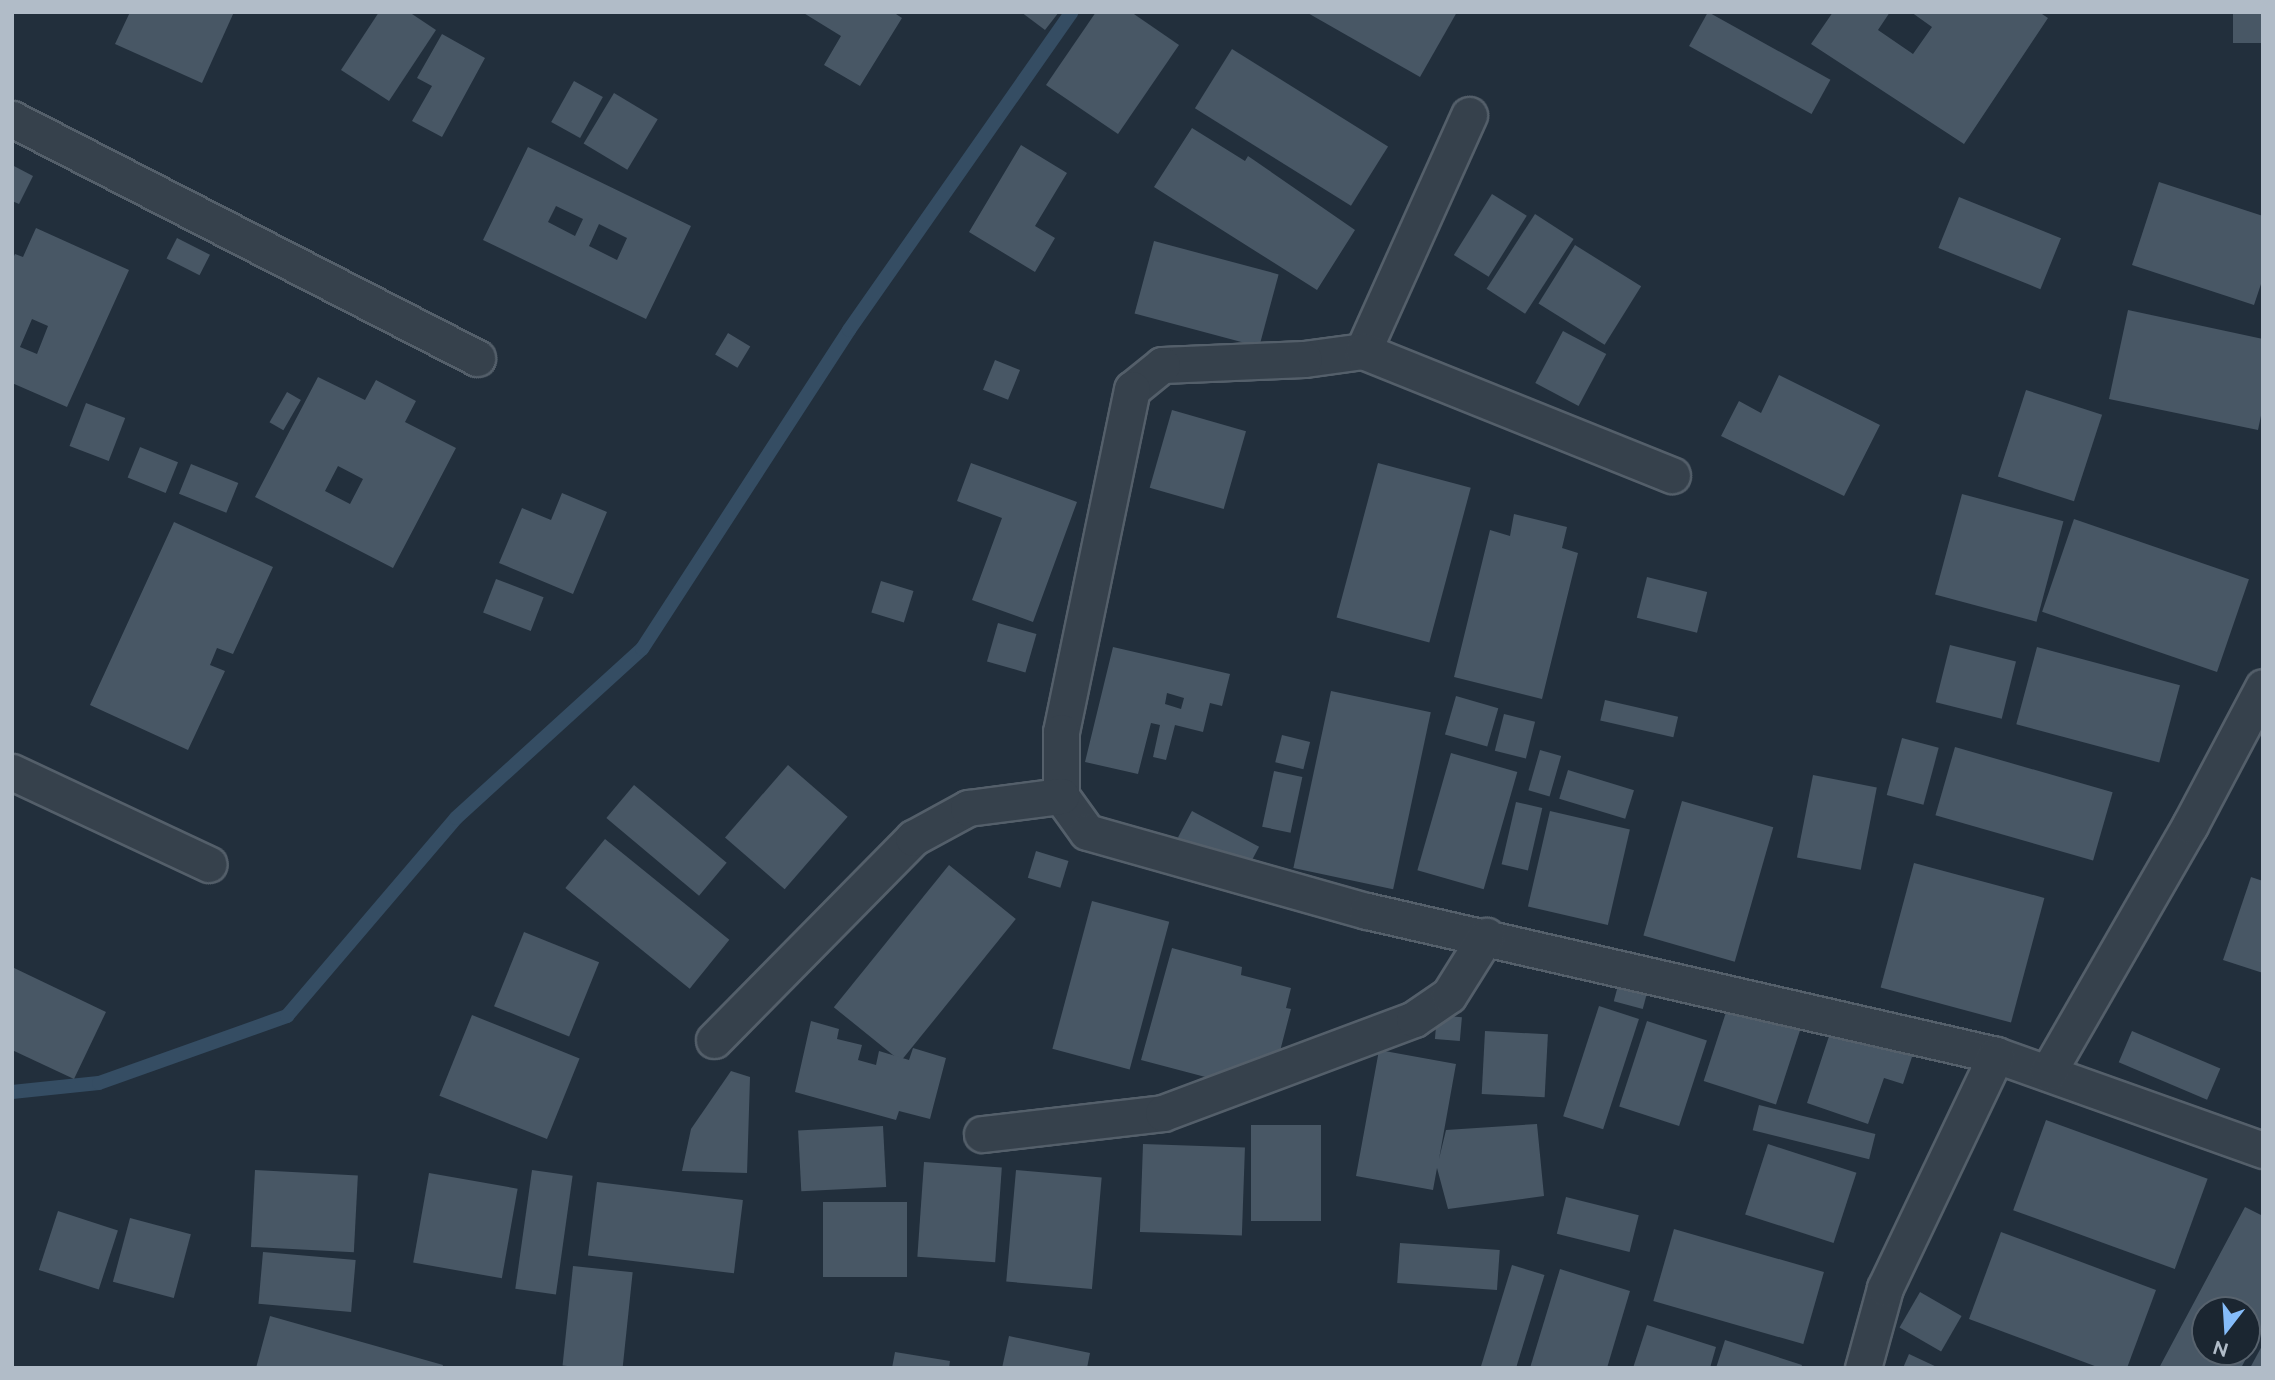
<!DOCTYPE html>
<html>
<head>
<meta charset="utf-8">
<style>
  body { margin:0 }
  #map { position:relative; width:2275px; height:1380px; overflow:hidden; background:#222f3c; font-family:Raleway,sans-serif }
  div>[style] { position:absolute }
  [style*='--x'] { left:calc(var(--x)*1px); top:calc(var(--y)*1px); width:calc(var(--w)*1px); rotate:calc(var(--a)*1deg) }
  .stream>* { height:14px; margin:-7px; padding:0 7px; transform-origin:7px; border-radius:7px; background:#354d63 }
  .building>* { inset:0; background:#485765; transform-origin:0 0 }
  .roads { filter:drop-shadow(2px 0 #545f6a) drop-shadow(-2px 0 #545f6a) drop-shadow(0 2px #545f6a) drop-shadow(0 -2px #545f6a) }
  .minor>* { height:35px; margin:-17.5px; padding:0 17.5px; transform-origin:17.5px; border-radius:17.5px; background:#36414c }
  span { translate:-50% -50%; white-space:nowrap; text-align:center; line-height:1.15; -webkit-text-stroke:5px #1b2631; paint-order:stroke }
  .frame { position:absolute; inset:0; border:14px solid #b1bcc8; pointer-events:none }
  .north { position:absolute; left:2191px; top:1296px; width:70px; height:70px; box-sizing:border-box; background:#1b2631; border:2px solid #57626d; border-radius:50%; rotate:197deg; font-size:19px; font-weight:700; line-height:28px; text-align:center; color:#b1bcc8 }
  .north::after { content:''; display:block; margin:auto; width:24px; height:32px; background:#85bcf9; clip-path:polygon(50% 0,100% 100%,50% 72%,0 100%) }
</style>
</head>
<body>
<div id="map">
  <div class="stream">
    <i style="--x:12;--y:1092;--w:87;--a:-5.9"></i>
    <i style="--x:99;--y:1083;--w:200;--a:-19.6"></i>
    <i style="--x:287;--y:1016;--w:260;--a:-49.5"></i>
    <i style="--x:456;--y:818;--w:251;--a:-42.3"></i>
    <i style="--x:642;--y:649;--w:380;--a:-57"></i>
    <i style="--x:849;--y:330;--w:388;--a:-55"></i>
  </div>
  <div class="building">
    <i style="clip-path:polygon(130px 12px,234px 12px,202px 83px,115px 44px)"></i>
    <i style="clip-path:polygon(379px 12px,409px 12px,436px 30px,389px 101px,341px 70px)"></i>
    <i style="clip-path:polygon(802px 12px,893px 12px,902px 18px,860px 86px,824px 65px,841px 36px)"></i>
    <i style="clip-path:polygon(1021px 12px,1059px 12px,1045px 30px)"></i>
    <i style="clip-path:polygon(1096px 12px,1131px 12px,1179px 45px,1118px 134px,1046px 85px)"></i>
    <i style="clip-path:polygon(1306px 12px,1457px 12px,1420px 77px)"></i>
    <i style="left:1708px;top:12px;width:140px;height:39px;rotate:29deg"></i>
    <i style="clip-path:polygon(1833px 12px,1890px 12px,1878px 30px,1913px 54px,1932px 27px,1911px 12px,2039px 12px,2048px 18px,1964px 144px,1811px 44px)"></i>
    <i style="left:2233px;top:12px;width:30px;height:31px"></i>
    <i style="clip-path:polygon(442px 34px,485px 58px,442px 137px,412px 121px,432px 86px,417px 78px)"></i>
    <i style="left:1232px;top:49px;width:184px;height:70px;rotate:32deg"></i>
    <i style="left:574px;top:81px;width:33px;height:47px;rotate:29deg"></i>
    <i style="left:614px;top:93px;width:51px;height:59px;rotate:31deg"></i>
    <i style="clip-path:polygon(1192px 128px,1245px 161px,1248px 156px,1355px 230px,1317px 290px,1154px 187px)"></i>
    <i style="clip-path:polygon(1021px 145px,1067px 173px,1035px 226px,1055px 238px,1035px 272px,969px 232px)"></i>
    <i style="clip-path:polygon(evenodd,528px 147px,691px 226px,646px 319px,483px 240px,528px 147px,556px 206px,583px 219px,575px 236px,548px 222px,556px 206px,528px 147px,599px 224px,627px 238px,617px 260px,589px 246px,599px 224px)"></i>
    <i style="clip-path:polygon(12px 165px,33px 176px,19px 204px,12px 201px)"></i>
    <i style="clip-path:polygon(2159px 182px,2263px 216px,2263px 278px,2254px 305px,2132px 265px)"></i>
    <i style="left:1492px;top:194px;width:41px;height:72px;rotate:32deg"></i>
    <i style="left:1959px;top:197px;width:110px;height:55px;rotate:22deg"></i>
    <i style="left:1535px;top:214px;width:46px;height:89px;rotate:33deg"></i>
    <i style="clip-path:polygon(evenodd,36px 228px,129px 270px,67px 407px,12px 383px,12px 260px,15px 254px,23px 257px,36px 228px,32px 319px,48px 326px,37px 354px,20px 347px,32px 319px)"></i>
    <i style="left:177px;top:238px;width:37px;height:23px;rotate:27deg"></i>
    <i style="left:1154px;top:241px;width:129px;height:75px;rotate:15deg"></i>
    <i style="left:1575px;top:245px;width:78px;height:69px;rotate:32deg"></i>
    <i style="clip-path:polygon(2128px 310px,2263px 339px,2263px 406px,2258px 430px,2109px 399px)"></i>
    <i style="left:1563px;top:331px;width:49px;height:59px;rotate:28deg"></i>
    <i style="left:728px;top:333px;width:26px;height:25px;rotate:31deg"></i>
    <i style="left:995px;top:360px;width:27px;height:32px;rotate:22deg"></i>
    <i style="clip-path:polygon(1779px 375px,1880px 425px,1844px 496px,1721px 436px,1739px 401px,1761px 413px)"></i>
    <i style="clip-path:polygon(evenodd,318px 377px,365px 400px,376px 380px,416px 401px,405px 422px,456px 448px,393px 568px,255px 497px,318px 377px,338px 466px,363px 479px,350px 504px,325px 491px,338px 466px)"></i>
    <i style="left:2026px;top:390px;width:80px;height:91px;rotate:18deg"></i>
    <i style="left:287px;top:392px;width:16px;height:35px;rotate:30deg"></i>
    <i style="left:86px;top:403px;width:42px;height:46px;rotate:21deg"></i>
    <i style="left:1172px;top:410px;width:77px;height:81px;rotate:16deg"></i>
    <i style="left:140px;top:447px;width:41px;height:33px;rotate:22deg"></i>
    <i style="clip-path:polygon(971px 463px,1077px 502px,1033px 622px,972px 600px,1002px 518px,957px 501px)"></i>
    <i style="left:1378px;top:463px;width:96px;height:160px;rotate:15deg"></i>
    <i style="left:191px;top:464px;width:51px;height:32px;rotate:22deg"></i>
    <i style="clip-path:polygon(562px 493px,607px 512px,573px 594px,499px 563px,522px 508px,551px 520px)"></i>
    <i style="left:1962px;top:494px;width:105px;height:104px;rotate:15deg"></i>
    <i style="clip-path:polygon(1514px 514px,1567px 527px,1562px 548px,1578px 553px,1542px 699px,1454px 677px,1490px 530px,1510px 536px)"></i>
    <i style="left:2074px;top:519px;width:185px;height:98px;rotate:19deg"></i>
    <i style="clip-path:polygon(174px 522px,273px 567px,233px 654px,217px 648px,210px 665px,225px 671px,188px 750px,90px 705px)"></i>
    <i style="left:1647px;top:577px;width:62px;height:42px;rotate:14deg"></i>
    <i style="left:496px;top:579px;width:51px;height:36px;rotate:21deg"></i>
    <i style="left:881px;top:581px;width:34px;height:33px;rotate:17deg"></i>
    <i style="left:998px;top:623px;width:40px;height:40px;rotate:16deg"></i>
    <i style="left:1950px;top:645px;width:68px;height:59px;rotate:14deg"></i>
    <i style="clip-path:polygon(evenodd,1113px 647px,1230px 674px,1222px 706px,1210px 703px,1203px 732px,1175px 725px,1166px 760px,1153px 757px,1160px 725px,1151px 723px,1138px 774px,1085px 762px,1113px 647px,1167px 693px,1184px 698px,1181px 709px,1165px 704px,1167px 693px)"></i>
    <i style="left:2037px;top:647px;width:148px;height:80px;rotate:15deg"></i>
    <i style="left:1331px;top:691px;width:102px;height:181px;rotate:12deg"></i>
    <i style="left:1456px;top:696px;width:44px;height:40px;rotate:16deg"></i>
    <i style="left:1605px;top:700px;width:75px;height:21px;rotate:13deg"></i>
    <i style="left:1504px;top:714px;width:32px;height:38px;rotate:14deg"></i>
    <i style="left:1282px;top:735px;width:29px;height:28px;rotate:14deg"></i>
    <i style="left:1902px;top:738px;width:38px;height:59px;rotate:15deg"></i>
    <i style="left:1955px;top:747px;width:164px;height:71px;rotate:16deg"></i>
    <i style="left:1540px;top:750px;width:22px;height:42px;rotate:16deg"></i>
    <i style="left:1451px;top:753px;width:69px;height:122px;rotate:16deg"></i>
    <i style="left:788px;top:765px;width:79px;height:96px;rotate:41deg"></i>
    <i style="left:1568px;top:770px;width:69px;height:30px;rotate:17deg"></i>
    <i style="left:1274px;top:771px;width:29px;height:57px;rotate:12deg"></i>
    <i style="left:1813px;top:775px;width:65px;height:84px;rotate:11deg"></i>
    <i style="left:634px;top:785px;width:121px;height:43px;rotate:40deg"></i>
    <i style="left:1682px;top:801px;width:95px;height:140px;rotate:16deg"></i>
    <i style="left:1516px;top:802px;width:27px;height:64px;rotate:13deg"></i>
    <i style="left:1192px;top:811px;width:76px;height:30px;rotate:28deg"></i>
    <i style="left:1550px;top:811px;width:82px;height:98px;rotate:13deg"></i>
    <i style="left:605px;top:839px;width:160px;height:63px;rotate:39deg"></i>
    <i style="left:1036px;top:851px;width:34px;height:28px;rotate:17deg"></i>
    <i style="left:1914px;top:863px;width:135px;height:129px;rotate:15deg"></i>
    <i style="left:949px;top:865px;width:86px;height:183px;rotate:39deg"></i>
    <i style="clip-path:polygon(2251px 877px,2263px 881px,2263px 973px,2223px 960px)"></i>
    <i style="left:1092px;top:901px;width:80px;height:153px;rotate:15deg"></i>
    <i style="left:524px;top:932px;width:81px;height:80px;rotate:22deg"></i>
    <i style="clip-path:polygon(1172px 948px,1242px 967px,1241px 975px,1291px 988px,1286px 1008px,1291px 1009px,1279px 1055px,1213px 1079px,1141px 1060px)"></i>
    <i style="clip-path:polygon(12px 967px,106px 1012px,74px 1079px,12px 1050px)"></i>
    <i style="left:1620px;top:978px;width:30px;height:24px;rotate:15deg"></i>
    <i style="left:1729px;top:1003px;width:76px;height:82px;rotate:18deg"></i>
    <i style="left:1599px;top:1006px;width:42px;height:116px;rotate:18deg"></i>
    <i style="left:472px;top:1015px;width:116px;height:87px;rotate:22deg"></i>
    <i style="left:1437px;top:1015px;width:25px;height:24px;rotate:5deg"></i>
    <i style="clip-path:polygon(811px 1021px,839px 1029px,837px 1039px,862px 1045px,858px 1060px,876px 1065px,879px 1051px,909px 1060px,913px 1048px,946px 1058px,930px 1119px,899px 1111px,896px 1120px,795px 1092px)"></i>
    <i style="left:1647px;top:1021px;width:63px;height:90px;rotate:18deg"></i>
    <i style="clip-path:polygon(1832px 1027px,1913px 1054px,1903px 1084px,1884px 1078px,1868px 1124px,1807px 1103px)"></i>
    <i style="left:1485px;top:1031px;width:63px;height:63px;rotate:3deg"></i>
    <i style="left:2132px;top:1031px;width:96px;height:34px;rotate:23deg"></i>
    <i style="clip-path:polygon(1379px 1050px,1456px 1064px,1439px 1159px,1446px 1130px,1537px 1124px,1544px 1196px,1448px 1209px,1437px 1168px,1433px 1190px,1356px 1176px)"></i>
    <i style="clip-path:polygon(731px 1071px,750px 1077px,747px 1173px,682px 1171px,691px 1129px)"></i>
    <i style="left:1759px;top:1105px;width:120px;height:26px;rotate:14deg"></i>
    <i style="left:2046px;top:1120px;width:172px;height:96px;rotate:20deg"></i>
    <i style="left:1251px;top:1125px;width:70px;height:96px"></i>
    <i style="left:883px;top:1126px;width:61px;height:85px;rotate:87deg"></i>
    <i style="left:1143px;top:1144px;width:102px;height:88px;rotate:2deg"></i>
    <i style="left:1768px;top:1144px;width:93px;height:74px;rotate:18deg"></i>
    <i style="left:924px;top:1162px;width:78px;height:95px;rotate:4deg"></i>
    <i style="left:255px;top:1170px;width:103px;height:77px;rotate:3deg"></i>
    <i style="left:532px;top:1170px;width:41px;height:120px;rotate:8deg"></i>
    <i style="left:1016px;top:1170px;width:86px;height:112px;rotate:5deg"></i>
    <i style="left:429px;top:1173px;width:90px;height:91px;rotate:10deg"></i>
    <i style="left:597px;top:1182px;width:147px;height:74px;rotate:7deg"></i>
    <i style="left:1566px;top:1197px;width:75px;height:38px;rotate:14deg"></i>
    <i style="left:823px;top:1202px;width:84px;height:75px"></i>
    <i style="clip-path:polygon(evenodd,2245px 1207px,2263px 1216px,2263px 1327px,2241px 1368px,2159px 1368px,2245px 1207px,2205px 1310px,2247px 1310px,2247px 1352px,2205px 1352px,2205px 1310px)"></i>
    <i style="left:58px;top:1211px;width:63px;height:62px;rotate:18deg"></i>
    <i style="left:130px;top:1218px;width:63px;height:66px;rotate:15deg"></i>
    <i style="left:1674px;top:1229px;width:156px;height:75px;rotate:16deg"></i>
    <i style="clip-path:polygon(2001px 1232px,2156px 1290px,2127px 1368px,2100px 1368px,1969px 1319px)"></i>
    <i style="left:1400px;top:1243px;width:100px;height:40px;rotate:4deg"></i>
    <i style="left:263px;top:1252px;width:93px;height:52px;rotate:5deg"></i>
    <i style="left:1512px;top:1265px;width:34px;height:107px;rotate:17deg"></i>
    <i style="left:573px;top:1266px;width:60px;height:100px;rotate:6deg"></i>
    <i style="clip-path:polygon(1560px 1269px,1630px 1291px,1607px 1368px,1530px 1368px)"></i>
    <i style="left:1920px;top:1292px;width:48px;height:41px;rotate:30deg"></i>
    <i style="clip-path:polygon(270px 1316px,443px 1365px,442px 1368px,256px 1368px)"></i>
    <i style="clip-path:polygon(1647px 1325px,1716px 1347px,1710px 1368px,1633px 1368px)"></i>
    <i style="clip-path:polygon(1009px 1336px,1090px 1353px,1087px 1368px,1002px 1368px)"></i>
    <i style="clip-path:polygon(1725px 1340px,1802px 1365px,1801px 1368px,1716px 1368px)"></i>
    <i style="clip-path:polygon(2263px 1344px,2263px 1368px,2250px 1368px)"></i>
    <i style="clip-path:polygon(895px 1352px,950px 1361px,949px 1368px,892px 1368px)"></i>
    <i style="clip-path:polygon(1909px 1354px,1939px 1368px,1903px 1368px)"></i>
  </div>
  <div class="roads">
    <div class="minor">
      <i style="--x:1469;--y:115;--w:259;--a:114.2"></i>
      <i style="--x:1363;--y:351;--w:60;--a:172.3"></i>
      <i style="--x:1304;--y:359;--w:142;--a:177.6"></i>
      <i style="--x:1162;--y:365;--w:38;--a:141"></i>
      <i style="--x:1132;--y:389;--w:350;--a:101.7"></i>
      <i style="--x:1061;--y:732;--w:64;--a:90"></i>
      <i style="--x:1061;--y:796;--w:44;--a:54.2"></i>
      <i style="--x:1087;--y:832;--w:291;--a:15.8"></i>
      <i style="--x:1367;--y:911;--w:645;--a:12.89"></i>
      <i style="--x:1996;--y:1055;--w:283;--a:19.6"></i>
      <i style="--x:12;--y:119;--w:523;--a:27.2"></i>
      <i style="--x:1363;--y:351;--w:333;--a:21.9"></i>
      <i style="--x:12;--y:772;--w:217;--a:25.1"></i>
      <i style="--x:714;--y:1040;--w:284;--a:-45.4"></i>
      <i style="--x:913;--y:838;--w:63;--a:-28.6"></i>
      <i style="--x:968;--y:808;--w:94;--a:-7.4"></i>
      <i style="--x:2048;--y:1072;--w:285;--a:-60.1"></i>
      <i style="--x:2190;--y:825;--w:156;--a:-62.1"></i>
      <i style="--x:982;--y:1134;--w:182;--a:-6.6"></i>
      <i style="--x:1163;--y:1113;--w:268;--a:-20.5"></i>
      <i style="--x:1414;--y:1019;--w:42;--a:-34.4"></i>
      <i style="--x:1449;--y:995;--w:70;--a:-57.9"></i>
      <i style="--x:1863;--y:1368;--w:83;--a:-74.6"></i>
      <i style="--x:1885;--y:1288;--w:258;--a:-64.5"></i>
    </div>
  </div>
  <div class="frame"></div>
  <div class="north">N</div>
</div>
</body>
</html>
